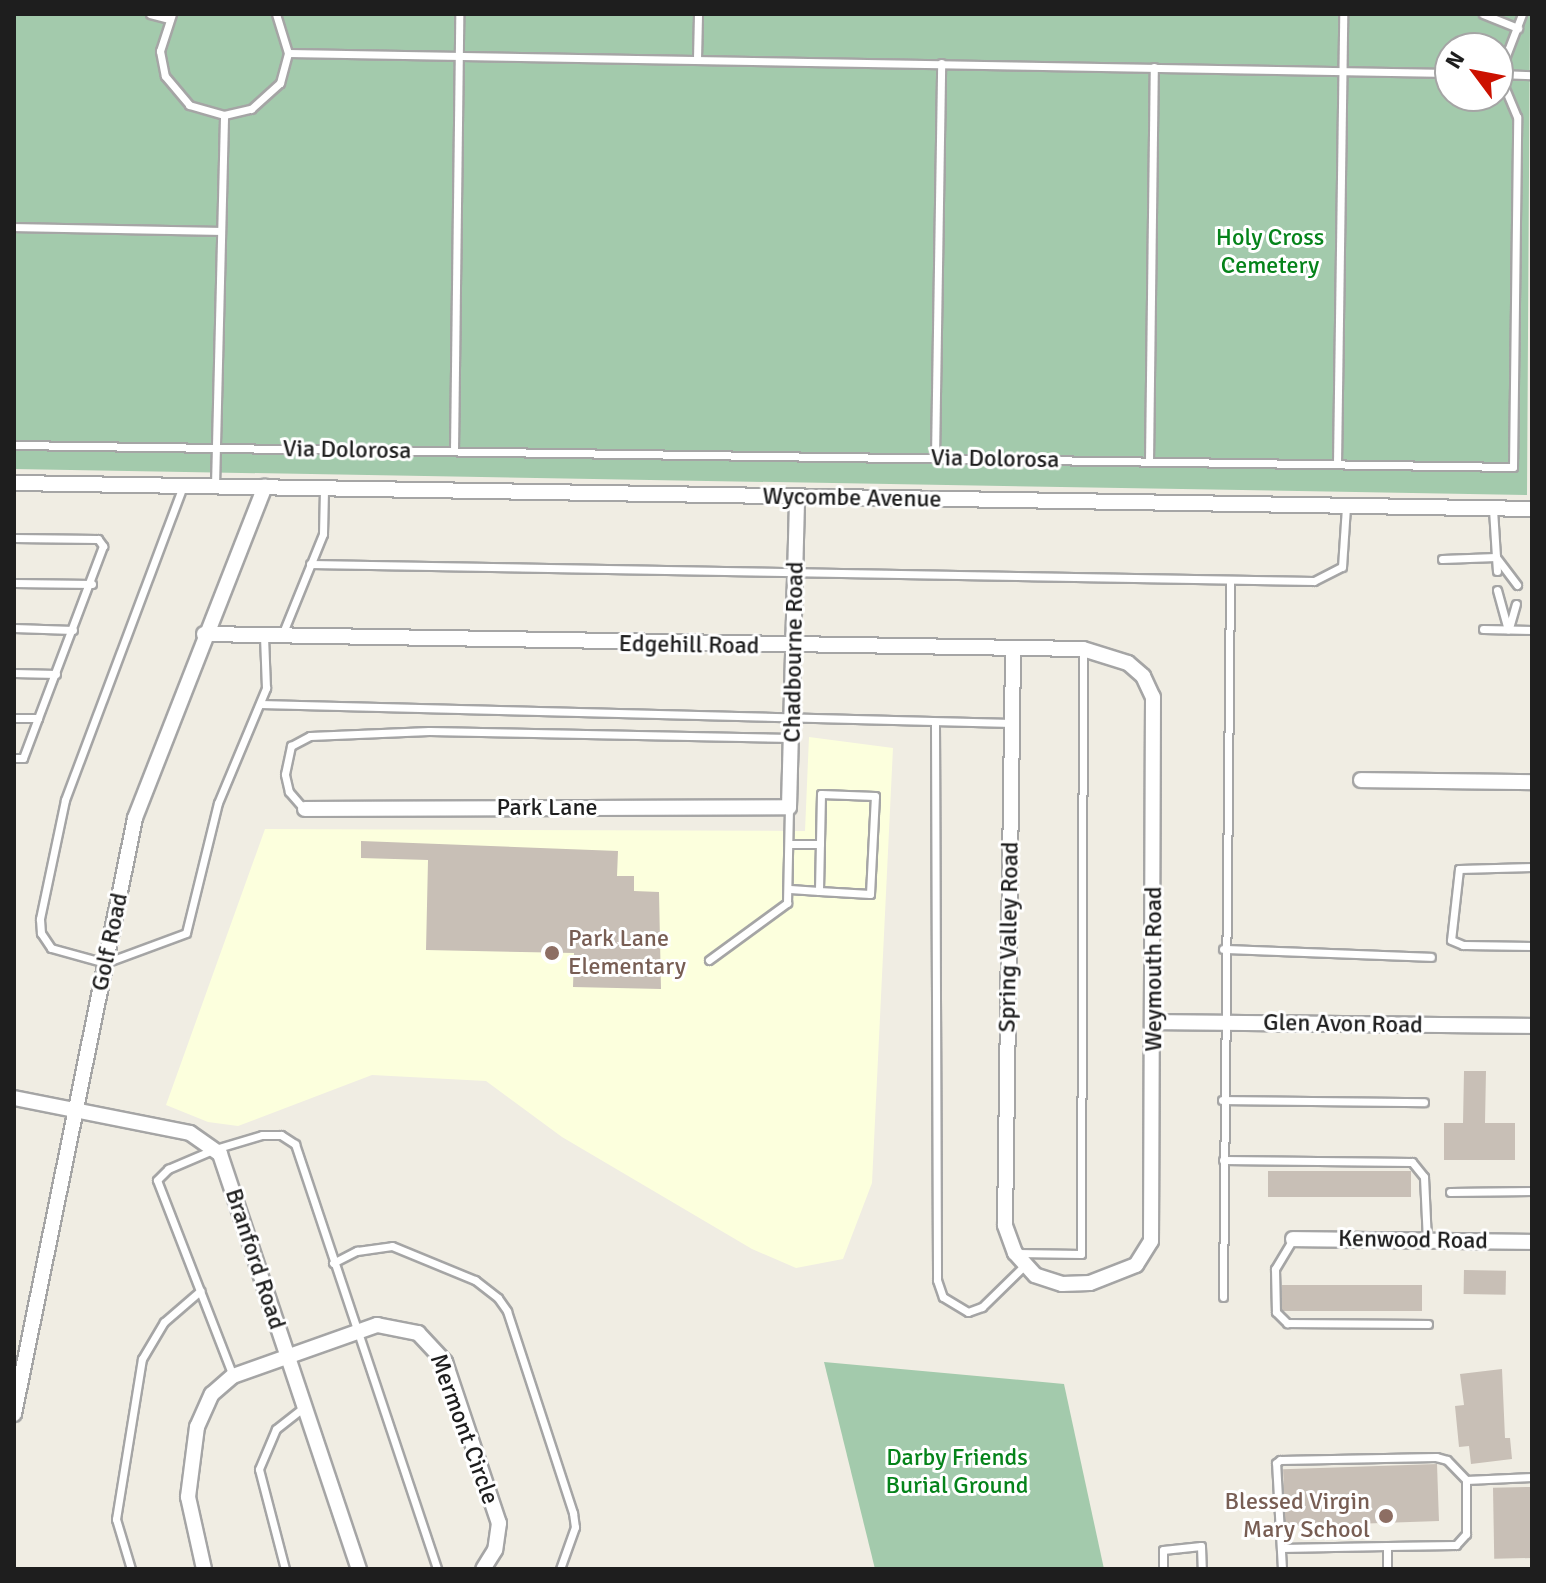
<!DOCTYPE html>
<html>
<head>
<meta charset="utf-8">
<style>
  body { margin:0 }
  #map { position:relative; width:1546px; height:1583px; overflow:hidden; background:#f0ede3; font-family:Signika,sans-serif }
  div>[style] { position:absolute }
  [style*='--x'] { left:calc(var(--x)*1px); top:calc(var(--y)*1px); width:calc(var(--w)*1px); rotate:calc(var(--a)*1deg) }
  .education>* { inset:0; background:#fcffdd }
  .cemetery>* { inset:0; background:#a3caac }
  .building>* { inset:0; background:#c8bfb6; transform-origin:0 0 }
  .roads { filter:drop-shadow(2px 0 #a5a5a5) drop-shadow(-2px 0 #a5a5a5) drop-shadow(0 2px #a5a5a5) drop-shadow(0 -2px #a5a5a5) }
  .service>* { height:7px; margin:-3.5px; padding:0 3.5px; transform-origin:3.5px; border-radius:3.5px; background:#fff }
  .minor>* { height:14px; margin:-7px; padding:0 7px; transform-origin:7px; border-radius:7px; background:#fff }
  .dots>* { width:22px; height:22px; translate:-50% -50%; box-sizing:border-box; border:4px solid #fff; border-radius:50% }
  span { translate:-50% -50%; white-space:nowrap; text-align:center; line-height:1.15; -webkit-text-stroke:6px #fff; paint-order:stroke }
  .park-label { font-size:24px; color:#05831a }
  .street-label { font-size:24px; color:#1e1e1e }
  .education-label { font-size:24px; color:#785e54 }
  .left { translate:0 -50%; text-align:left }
  .right { translate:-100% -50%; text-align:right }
  .frame { position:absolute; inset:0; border:16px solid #1e1e1e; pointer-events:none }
  .north { position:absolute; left:1434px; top:32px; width:80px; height:80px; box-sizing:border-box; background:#fff; border:2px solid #a5a5a5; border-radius:50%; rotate:302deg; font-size:22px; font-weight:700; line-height:32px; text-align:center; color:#1e1e1e }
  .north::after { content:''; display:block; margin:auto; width:28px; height:36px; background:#c10; clip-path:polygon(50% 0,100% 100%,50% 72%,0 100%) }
</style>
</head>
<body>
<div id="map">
  <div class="education">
    <i style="clip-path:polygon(809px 737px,893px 748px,872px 1183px,843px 1259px,796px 1268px,752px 1249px,562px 1137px,486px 1081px,372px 1075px,238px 1126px,208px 1122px,166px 1105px,265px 829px,805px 831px)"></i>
  </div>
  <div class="cemetery">
    <i style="clip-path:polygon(evenodd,14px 14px,1530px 14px,1527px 495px,14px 469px,14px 14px,1450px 48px,1498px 48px,1498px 96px,1450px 96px,1450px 48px)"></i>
    <i style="clip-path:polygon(824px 1362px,1064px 1384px,1104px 1569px,875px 1569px)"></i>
  </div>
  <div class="building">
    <i style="clip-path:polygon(361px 841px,618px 851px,617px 876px,634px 876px,634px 891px,659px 892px,661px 989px,573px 987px,574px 953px,426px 950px,428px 860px,361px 858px)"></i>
    <i style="clip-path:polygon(1464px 1071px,1486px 1071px,1485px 1123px,1515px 1123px,1515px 1160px,1444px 1160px,1444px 1123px,1463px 1123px)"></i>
    <i style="left:1268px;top:1171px;width:143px;height:26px"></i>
    <i style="left:1464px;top:1270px;width:42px;height:24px;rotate:1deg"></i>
    <i style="left:1282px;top:1285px;width:140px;height:26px"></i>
    <i style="clip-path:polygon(1502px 1369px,1505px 1438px,1510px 1438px,1512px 1459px,1471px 1464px,1469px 1446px,1459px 1447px,1455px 1406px,1464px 1405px,1460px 1374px)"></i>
    <i style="left:1437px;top:1464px;width:57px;height:154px;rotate:88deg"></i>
    <i style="left:1531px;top:1487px;width:71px;height:38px;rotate:89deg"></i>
  </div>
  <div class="roads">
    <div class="service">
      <i style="--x:150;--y:14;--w:20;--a:15"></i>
      <i style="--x:172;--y:14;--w:39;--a:108"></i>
      <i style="--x:160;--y:51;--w:25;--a:79"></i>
      <i style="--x:165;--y:76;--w:38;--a:50"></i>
      <i style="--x:189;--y:105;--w:36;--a:16"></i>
      <i style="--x:224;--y:115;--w:28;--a:-13"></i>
      <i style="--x:251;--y:109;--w:39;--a:-42"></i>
      <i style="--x:280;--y:83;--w:31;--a:-75"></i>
      <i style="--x:288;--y:53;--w:41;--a:-107.1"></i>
      <i style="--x:1483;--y:14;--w:38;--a:22"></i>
      <i style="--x:288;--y:53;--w:1162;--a:0.99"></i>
      <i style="--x:697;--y:59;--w:45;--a:-88.7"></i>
      <i style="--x:1498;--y:74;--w:34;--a:2"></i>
      <i style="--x:14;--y:227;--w:206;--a:1.1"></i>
      <i style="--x:14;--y:445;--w:1499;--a:0.84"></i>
      <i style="--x:1513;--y:467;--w:350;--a:-89.3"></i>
      <i style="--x:1517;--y:117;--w:47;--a:-112.7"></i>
      <i style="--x:1499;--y:74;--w:64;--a:-69"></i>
      <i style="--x:454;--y:451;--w:437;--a:-89.3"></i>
      <i style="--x:935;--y:458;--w:395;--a:-89.1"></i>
      <i style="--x:1149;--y:461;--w:394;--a:-89.3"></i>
      <i style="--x:1337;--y:464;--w:450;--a:-89.2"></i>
      <i style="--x:183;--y:486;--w:335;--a:110.6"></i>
      <i style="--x:65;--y:800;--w:122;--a:101.9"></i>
      <i style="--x:40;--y:919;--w:14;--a:86"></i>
      <i style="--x:41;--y:933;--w:18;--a:56"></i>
      <i style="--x:51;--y:948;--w:56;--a:15.5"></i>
      <i style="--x:105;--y:963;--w:86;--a:-20.3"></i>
      <i style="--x:186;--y:933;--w:134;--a:-76.2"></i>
      <i style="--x:218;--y:803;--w:125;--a:-67.3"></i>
      <i style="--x:266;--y:688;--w:53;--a:-92.2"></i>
      <i style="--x:215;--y:486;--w:371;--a:-88.6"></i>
      <i style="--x:1493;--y:509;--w:48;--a:86.4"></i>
      <i style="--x:1496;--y:557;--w:35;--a:53"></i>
      <i style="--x:14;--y:538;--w:84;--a:0.7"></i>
      <i style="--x:98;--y:539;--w:9;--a:54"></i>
      <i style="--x:103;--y:546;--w:184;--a:110.7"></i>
      <i style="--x:38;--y:718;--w:24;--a:180"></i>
      <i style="--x:1442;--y:559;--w:54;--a:-2.1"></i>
      <i style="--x:1496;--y:557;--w:14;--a:86"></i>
      <i style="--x:310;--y:564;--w:1004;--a:0.97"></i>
      <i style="--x:1314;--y:581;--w:31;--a:-27"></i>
      <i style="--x:1342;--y:567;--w:61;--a:-86.2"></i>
      <i style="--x:14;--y:583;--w:78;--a:0.7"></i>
      <i style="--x:1497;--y:590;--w:41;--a:74.6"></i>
      <i style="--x:14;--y:628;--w:59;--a:1.9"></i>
      <i style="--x:1509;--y:628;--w:25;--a:-74"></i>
      <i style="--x:1483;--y:629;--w:49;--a:1.2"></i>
      <i style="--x:282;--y:635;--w:109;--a:-67.9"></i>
      <i style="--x:323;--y:534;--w:45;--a:-88.7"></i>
      <i style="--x:14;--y:673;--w:42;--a:1.4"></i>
      <i style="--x:260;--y:704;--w:752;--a:1.45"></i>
      <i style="--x:935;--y:724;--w:556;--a:89.79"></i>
      <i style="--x:937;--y:1280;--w:18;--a:71"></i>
      <i style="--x:943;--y:1297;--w:29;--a:31"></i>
      <i style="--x:968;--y:1312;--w:15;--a:-20"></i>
      <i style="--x:982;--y:1307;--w:60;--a:-44.3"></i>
      <i style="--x:14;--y:758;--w:9;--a:0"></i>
      <i style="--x:23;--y:758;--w:43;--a:-69.4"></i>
      <i style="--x:304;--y:809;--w:23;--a:-131"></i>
      <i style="--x:289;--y:792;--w:18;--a:-103"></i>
      <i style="--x:285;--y:774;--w:29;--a:-78"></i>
      <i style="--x:291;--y:746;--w:21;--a:-28"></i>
      <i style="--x:310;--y:736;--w:119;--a:-2.4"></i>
      <i style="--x:429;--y:731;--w:363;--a:1.1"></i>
      <i style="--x:790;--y:844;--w:30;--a:0"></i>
      <i style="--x:1532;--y:867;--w:73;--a:178.4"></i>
      <i style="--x:1459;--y:869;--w:71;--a:96.4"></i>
      <i style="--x:1451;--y:940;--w:13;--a:23"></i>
      <i style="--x:1463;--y:945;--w:69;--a:0.8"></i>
      <i style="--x:790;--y:889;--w:29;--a:4"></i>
      <i style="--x:819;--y:891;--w:51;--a:3.4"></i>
      <i style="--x:870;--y:894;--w:98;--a:-87.1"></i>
      <i style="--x:875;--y:796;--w:54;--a:-177.9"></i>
      <i style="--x:821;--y:794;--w:97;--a:91.2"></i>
      <i style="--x:1223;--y:949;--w:208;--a:2.2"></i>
      <i style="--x:709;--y:960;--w:97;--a:-36.2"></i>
      <i style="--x:787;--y:903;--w:96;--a:-88.8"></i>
      <i style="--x:1222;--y:1100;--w:202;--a:0.6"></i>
      <i style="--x:1223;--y:1160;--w:189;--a:0.6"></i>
      <i style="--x:1412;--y:1162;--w:19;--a:51"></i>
      <i style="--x:1424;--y:1177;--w:64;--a:87.3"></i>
      <i style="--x:1450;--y:1192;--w:82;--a:-0.7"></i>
      <i style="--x:1293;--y:1239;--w:35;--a:121"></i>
      <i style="--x:1275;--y:1269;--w:43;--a:88.7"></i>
      <i style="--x:1276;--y:1312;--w:16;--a:45"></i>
      <i style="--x:1287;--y:1323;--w:141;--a:0.4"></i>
      <i style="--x:1017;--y:1253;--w:64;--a:0.9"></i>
      <i style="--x:1081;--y:1254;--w:605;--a:-89.81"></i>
      <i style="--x:333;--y:1263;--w:27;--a:-27"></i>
      <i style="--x:357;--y:1251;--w:35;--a:-8"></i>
      <i style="--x:392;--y:1246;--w:90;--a:22.3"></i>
      <i style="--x:475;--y:1280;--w:29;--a:38"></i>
      <i style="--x:498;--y:1298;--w:16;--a:55"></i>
      <i style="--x:507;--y:1311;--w:213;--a:71.9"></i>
      <i style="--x:573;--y:1513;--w:14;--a:82"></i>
      <i style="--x:575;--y:1527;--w:45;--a:109.7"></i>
      <i style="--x:1223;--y:1297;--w:717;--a:-89.44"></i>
      <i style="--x:233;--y:1376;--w:210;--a:-111.2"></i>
      <i style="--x:157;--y:1180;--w:16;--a:-45"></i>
      <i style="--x:168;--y:1169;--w:51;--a:-23.1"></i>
      <i style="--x:215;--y:1149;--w:49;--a:-16.6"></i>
      <i style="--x:262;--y:1135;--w:19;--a:0"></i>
      <i style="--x:281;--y:1135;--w:17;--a:33"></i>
      <i style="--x:295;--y:1144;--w:448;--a:71.5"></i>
      <i style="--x:1281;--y:1548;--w:106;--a:-1.1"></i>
      <i style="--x:131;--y:1569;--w:52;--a:-106.7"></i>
      <i style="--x:116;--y:1519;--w:162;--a:-80.8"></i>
      <i style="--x:142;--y:1359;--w:43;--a:-59.3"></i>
      <i style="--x:164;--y:1322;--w:48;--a:-40.7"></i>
      <i style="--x:285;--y:1569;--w:103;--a:-104.6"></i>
      <i style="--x:259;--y:1469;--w:43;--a:-67"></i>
      <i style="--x:276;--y:1429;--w:36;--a:-38"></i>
      <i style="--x:1163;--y:1569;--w:19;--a:-90"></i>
      <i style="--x:1163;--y:1550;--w:38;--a:-6"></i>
      <i style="--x:1201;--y:1546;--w:23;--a:88"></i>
      <i style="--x:1282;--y:1569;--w:106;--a:-93.2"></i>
      <i style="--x:1276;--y:1463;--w:5;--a:-37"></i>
      <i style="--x:1280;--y:1460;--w:156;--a:-1.1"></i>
      <i style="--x:1436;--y:1457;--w:11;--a:15"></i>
      <i style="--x:1447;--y:1460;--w:28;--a:46"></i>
      <i style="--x:1387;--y:1569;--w:23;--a:-90"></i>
      <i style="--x:1387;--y:1546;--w:69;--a:-0.8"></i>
      <i style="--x:1456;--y:1545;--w:15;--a:-48"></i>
      <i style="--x:1466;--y:1534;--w:54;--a:-90"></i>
      <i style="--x:1466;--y:1480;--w:66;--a:-2.6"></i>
    </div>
    <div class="minor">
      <i style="--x:14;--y:483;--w:1518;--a:0.98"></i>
      <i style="--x:204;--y:634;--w:879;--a:0.98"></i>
      <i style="--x:1083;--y:649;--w:47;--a:17.3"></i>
      <i style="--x:1128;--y:663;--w:20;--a:41"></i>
      <i style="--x:1143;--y:676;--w:23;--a:65"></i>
      <i style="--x:1153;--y:697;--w:544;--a:90.21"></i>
      <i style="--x:1151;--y:1241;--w:28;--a:122"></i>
      <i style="--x:1136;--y:1265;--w:49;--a:158.6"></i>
      <i style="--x:1090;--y:1283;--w:28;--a:178"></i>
      <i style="--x:1062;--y:1284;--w:28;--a:-162"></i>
      <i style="--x:1035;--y:1275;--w:30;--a:-132"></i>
      <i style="--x:1015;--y:1253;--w:30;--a:-110"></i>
      <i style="--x:1005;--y:1225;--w:576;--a:-89.2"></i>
      <i style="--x:1361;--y:780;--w:171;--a:0.7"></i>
      <i style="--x:305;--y:809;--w:484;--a:-0.2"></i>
      <i style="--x:789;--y:807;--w:310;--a:-88.5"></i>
      <i style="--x:1154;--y:1022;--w:378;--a:0.6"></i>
      <i style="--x:14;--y:1098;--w:179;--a:11.2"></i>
      <i style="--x:190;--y:1133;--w:37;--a:35"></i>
      <i style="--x:220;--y:1154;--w:438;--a:71.5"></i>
      <i style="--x:1293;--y:1239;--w:239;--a:0.7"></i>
      <i style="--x:14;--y:1414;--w:608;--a:-78.52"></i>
      <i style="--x:135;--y:818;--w:356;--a:-68.6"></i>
      <i style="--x:204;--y:1569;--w:74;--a:-102.5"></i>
      <i style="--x:188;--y:1497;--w:71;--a:-82.7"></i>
      <i style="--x:197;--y:1427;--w:36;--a:-66"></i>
      <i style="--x:212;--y:1394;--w:28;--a:-41"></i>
      <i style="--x:233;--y:1376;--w:153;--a:-19.5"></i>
      <i style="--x:377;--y:1325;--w:42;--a:11"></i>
      <i style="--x:418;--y:1333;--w:40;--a:47"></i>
      <i style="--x:445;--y:1362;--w:170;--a:71.5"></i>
      <i style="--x:499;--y:1523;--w:27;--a:98"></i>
      <i style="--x:495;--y:1550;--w:22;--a:122"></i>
    </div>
  </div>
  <div class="dots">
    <i style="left:552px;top:953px;background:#8d6e63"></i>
    <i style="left:1386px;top:1516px;background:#8d6e63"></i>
  </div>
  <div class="park-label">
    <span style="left:1270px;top:252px">Holy Cross<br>Cemetery</span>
    <span style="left:957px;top:1472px">Darby Friends<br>Burial Ground</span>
  </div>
  <div class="street-label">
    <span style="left:347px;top:450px;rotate:1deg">Via Dolorosa</span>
    <span style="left:995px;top:459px;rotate:1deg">Via Dolorosa</span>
    <span style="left:852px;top:498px;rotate:1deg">Wycombe Avenue</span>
    <span style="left:689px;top:645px;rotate:1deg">Edgehill Road</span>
    <span style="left:794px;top:652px;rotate:-89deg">Chadbourne Road</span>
    <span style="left:547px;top:808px">Park Lane</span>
    <span style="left:1009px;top:937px;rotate:-89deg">Spring Valley Road</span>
    <span style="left:110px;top:942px;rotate:-78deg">Golf Road</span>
    <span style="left:1154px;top:969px;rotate:-90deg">Weymouth Road</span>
    <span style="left:1343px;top:1024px;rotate:1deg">Glen Avon Road</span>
    <span style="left:1413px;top:1240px;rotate:1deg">Kenwood Road</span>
    <span style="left:255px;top:1259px;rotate:72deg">Branford Road</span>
    <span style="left:464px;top:1429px;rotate:70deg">Mermont Circle</span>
  </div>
  <div class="education-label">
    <span class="left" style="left:568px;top:953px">Park Lane<br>Elementary</span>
    <span class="right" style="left:1370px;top:1516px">Blessed Virgin<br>Mary School</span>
  </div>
  <div class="frame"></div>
  <div class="north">N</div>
</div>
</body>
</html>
